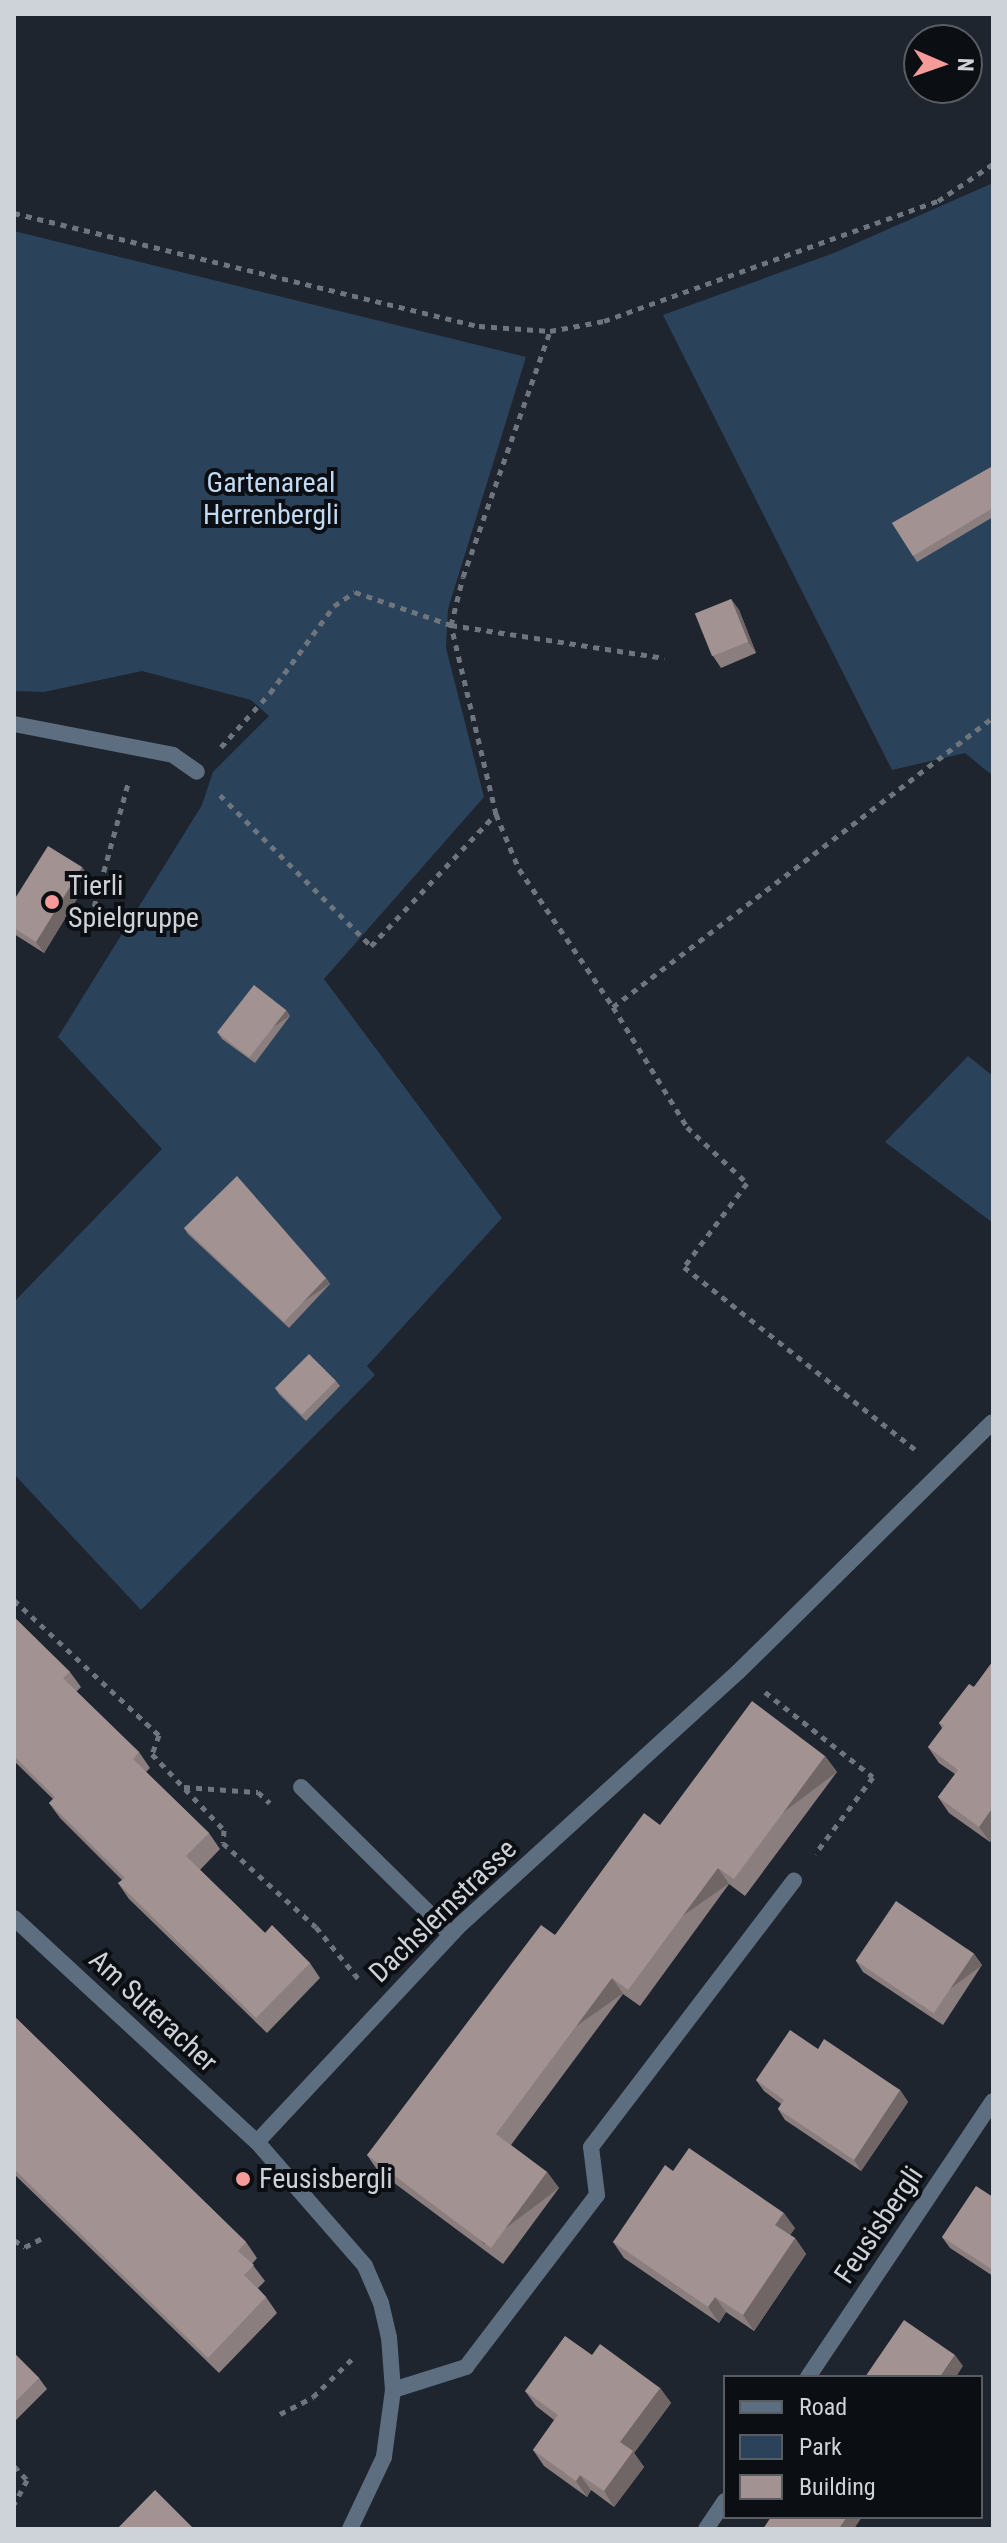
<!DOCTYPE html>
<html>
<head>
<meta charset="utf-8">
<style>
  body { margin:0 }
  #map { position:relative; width:1007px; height:2543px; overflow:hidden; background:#1e252e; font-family:"Roboto Condensed",sans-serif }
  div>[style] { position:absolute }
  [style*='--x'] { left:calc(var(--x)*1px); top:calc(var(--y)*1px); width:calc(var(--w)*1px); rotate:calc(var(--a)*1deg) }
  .green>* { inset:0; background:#2b425b }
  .path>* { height:5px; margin-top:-2.5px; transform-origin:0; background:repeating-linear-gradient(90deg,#6f757c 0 6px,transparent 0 12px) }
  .service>* { height:16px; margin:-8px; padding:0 8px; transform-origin:8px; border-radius:8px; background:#5d6e81 }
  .minor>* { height:16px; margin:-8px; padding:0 8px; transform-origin:8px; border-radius:8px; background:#5d6e81 }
  .wall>* { inset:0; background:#8b7e7e }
  .shaded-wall>* { inset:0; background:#716666; transform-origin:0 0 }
  .building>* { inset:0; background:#a29292; transform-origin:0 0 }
  .dots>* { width:22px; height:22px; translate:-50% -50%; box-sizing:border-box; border:4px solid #0b0e12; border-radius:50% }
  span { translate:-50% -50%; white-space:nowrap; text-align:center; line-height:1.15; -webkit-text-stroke:8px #0b0e12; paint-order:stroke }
  .park-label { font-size:28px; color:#c2d9f3 }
  .poi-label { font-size:28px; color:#ced3d9 }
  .left { translate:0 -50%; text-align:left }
  .street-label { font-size:28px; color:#ced3d9 }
  .frame { position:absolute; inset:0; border:16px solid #ced3d9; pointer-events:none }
  .legend { position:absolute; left:723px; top:2375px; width:260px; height:144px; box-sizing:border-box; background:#0b0e12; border:2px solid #595d62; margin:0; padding:10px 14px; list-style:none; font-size:24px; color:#ced3d9 }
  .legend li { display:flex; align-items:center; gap:16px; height:40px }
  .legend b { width:40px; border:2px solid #595d62 }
  .north { position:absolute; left:903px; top:24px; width:80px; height:80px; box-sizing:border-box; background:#0b0e12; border:2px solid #595d62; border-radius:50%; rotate:92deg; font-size:22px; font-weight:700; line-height:32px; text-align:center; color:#ced3d9 }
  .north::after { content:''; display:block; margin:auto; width:28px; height:36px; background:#f59b99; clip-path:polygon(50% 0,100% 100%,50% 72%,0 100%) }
</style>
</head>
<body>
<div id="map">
  <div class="green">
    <i style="clip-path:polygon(993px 183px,993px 776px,965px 753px,892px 770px,663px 315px,834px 253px)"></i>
    <i style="clip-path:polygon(14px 231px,526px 357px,448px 609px,446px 648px,484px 797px,324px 979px,502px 1218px,367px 1366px,375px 1375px,141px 1610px,14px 1474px,14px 1302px,162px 1149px,58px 1037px,202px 805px,213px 772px,269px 716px,251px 700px,142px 671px,44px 692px,14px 691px)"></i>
    <i style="clip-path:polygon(968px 1056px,993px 1076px,993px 1223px,885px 1142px)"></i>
  </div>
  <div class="path">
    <i style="--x:14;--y:213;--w:479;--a:13.7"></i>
    <i style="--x:479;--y:326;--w:71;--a:4"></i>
    <i style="--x:550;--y:331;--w:55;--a:-10.5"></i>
    <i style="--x:604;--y:321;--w:355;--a:-19.8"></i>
    <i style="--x:938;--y:201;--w:66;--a:-33.9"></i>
    <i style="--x:221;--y:747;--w:73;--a:-47.8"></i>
    <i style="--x:270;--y:693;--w:108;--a:-53.7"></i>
    <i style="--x:334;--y:606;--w:25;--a:-34"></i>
    <i style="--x:355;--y:592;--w:102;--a:19"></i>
    <i style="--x:451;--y:625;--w:216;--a:8.8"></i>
    <i style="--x:220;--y:795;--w:214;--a:45"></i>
    <i style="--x:371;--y:946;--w:182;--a:-46.6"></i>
    <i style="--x:496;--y:814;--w:60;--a:67.3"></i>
    <i style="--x:519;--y:869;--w:167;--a:55.7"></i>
    <i style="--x:613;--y:1007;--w:141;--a:58.3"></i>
    <i style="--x:687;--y:1127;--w:82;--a:43"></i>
    <i style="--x:747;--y:1183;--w:105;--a:126.9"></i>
    <i style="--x:684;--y:1267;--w:295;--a:38.3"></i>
    <i style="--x:496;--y:814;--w:194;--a:-103.4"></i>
    <i style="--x:451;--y:625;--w:49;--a:-76"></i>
    <i style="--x:463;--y:577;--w:261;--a:-70.5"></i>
    <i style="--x:91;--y:918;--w:143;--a:-74.6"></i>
    <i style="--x:613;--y:1007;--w:478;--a:-37.3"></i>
    <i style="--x:14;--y:1600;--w:198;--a:43"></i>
    <i style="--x:159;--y:1735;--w:20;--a:110"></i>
    <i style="--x:152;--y:1754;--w:105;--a:46.5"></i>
    <i style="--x:224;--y:1830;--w:13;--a:94"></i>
    <i style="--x:223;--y:1843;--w:125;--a:42.1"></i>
    <i style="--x:316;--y:1927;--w:71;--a:50.7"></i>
    <i style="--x:765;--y:1692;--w:137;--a:38.2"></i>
    <i style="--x:873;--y:1777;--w:96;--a:127"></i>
    <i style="--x:184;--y:1787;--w:74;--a:3.9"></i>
    <i style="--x:258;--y:1792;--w:16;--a:43"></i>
    <i style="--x:14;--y:2240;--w:13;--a:32"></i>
    <i style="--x:25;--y:2247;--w:18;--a:-27"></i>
    <i style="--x:280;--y:2414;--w:37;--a:-27"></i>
    <i style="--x:313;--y:2397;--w:57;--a:-44.3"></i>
    <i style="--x:14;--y:2466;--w:19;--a:47"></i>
    <i style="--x:27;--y:2480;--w:27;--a:118"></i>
  </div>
  <div class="service">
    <i style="--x:14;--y:724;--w:162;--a:11"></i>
    <i style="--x:173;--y:755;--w:29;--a:35"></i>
    <i style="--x:301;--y:1787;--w:209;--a:44.6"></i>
    <i style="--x:460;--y:1925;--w:376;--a:-42.3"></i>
    <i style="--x:738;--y:1672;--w:356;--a:-44.5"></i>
    <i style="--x:393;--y:2390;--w:77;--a:-17.5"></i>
    <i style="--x:466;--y:2367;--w:216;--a:-52.7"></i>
    <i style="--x:597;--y:2195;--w:48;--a:-97.1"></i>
    <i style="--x:591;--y:2147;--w:335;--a:-52.7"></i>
  </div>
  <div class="minor">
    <i style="--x:14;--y:1918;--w:330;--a:42.7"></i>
    <i style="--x:257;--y:2142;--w:164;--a:48.9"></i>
    <i style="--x:365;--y:2266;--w:40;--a:66.6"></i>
    <i style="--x:381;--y:2303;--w:35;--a:77"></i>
    <i style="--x:389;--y:2337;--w:53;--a:85.7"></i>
    <i style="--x:393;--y:2390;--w:68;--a:97.7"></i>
    <i style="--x:384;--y:2457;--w:80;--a:115.3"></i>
    <i style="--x:257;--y:2142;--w:297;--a:-46.9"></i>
    <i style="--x:808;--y:2377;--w:332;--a:-56.2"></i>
    <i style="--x:706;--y:2529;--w:34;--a:-56"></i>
  </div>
  <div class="wall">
    <i style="clip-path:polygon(993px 466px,993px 517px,917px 562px,892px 523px)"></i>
    <i style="clip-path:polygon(731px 599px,739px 610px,756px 653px,721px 668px,713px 656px)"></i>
    <i style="clip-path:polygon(82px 867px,89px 879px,44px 953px,14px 934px,14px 900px)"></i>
    <i style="clip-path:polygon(286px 1010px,290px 1016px,255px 1063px,222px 1039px,218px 1033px)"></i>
    <i style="clip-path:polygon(184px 1228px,326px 1278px,330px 1284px,289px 1328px,188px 1234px)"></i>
    <i style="clip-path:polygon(336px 1381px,340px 1386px,306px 1421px,279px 1394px,275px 1388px)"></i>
    <i style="clip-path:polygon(14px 1617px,70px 1672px,81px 1687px,76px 1692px,139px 1752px,150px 1768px,146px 1772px,209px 1833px,220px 1849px,200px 1870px,265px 1933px,310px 1963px,320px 1978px,267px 2033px,129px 1899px,118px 1883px,122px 1880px,60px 1818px,49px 1803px,53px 1799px,14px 1761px)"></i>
    <i style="clip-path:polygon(993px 1661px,993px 1838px,990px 1842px,949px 1813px,938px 1797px,955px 1774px,939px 1763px,928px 1747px,942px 1728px,939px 1723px,974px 1687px)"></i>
    <i style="clip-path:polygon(825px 1756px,837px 1772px,745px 1896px,729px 1884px,640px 2006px,623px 1994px,511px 2145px,547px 2172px,559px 2188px,503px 2264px,378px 2171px,367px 2155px,555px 1935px,660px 1825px)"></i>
    <i style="clip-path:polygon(974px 1954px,982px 1965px,943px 2025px,863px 1972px,856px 1961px)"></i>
    <i style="clip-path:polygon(14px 2016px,246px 2242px,257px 2258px,252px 2264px,265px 2281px,258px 2288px,266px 2297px,277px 2313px,219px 2373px,14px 2174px)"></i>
    <i style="clip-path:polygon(818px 2049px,900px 2090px,908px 2102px,861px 2171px,785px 2120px,778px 2109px,781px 2104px,764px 2091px,756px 2080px)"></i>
    <i style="clip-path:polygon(673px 2171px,795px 2228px,790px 2235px,795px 2238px,806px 2254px,754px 2331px,726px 2312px,719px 2323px,624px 2258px,613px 2242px)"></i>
    <i style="clip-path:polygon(993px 2197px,993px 2276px,950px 2248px,942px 2237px)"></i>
    <i style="clip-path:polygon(14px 2353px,39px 2378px,47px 2389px,14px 2422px)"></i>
    <i style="clip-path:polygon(592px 2355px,660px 2388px,671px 2403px,634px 2453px,644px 2467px,614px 2507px,591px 2490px,587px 2497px,544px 2466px,533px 2450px,554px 2420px,536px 2406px,525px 2391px)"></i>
  </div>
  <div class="shaded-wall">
    <i style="clip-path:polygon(731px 599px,739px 610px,756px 653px,748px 642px)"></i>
    <i style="clip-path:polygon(82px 867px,89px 879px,44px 953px,36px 942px)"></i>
    <i style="left:286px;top:1010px;width:7px;height:59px;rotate:56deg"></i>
    <i style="left:326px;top:1278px;width:7px;height:61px;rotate:56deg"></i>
    <i style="left:825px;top:1756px;width:20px;height:153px;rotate:53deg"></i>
    <i style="clip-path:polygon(993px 1807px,993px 1838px,990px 1842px,979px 1827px)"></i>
    <i style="left:718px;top:1868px;width:19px;height:152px;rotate:55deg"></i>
    <i style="left:974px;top:1954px;width:14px;height:72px;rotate:54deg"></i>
    <i style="left:612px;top:1978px;width:19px;height:194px;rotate:55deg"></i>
    <i style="clip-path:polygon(900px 2090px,908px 2102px,861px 2171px,854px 2160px)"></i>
    <i style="left:547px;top:2172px;width:20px;height:94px;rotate:53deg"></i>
    <i style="clip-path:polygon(784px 2213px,795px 2228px,786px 2241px,775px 2225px)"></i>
    <i style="clip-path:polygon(795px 2238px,806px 2254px,754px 2331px,743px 2315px)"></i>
    <i style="clip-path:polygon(715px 2297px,726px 2312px,719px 2323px,708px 2307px)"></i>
    <i style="clip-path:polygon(955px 2355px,963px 2366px,956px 2377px,940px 2377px)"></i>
    <i style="clip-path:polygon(660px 2388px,671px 2403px,634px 2453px,644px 2467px,614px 2507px,604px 2491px,620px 2442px)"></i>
    <i style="clip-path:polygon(580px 2475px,591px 2490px,587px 2497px,576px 2481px)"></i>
    <i style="clip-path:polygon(847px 2517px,862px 2517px,854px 2529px,839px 2529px)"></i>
  </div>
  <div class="building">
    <i style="clip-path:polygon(993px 466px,993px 508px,913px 556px,892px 523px)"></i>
    <i style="left:731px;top:599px;width:46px;height:39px;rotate:68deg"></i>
    <i style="clip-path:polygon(48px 846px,82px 867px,36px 942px,14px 928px,14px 900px)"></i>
    <i style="left:254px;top:985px;width:41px;height:60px;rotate:38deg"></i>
    <i style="clip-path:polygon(237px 1176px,326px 1278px,284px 1322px,184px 1228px)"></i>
    <i style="left:309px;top:1354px;width:38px;height:48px;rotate:45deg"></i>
    <i style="clip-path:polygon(14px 1617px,70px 1672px,63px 1678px,139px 1752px,133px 1759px,209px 1833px,186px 1856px,265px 1933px,272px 1925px,310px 1963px,256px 2018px,118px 1883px,125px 1878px,49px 1803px,55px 1797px,14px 1756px)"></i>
    <i style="clip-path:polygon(993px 1661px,993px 1807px,979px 1827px,938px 1797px,958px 1770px,928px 1747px,944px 1726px,939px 1723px,969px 1684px,974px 1687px)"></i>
    <i style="clip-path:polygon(752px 1701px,825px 1756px,734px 1879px,718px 1868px,628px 1990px,612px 1978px,496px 2134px,547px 2172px,491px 2248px,367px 2155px,541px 1925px,555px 1935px,644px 1813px,660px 1825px)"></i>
    <i style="left:896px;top:1901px;width:94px;height:72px;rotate:34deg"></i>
    <i style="clip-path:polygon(14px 2016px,246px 2242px,238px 2251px,254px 2265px,244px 2275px,266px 2297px,208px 2358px,14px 2169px)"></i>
    <i style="clip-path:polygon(790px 2030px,818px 2049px,824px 2039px,900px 2090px,854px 2160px,778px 2109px,784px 2100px,756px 2080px)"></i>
    <i style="clip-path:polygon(689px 2148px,784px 2213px,775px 2225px,795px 2238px,743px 2315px,715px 2297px,708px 2307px,613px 2242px,665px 2165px,673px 2171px)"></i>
    <i style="clip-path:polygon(976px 2186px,993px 2197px,993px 2270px,942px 2237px)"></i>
    <i style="clip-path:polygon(904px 2320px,955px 2355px,940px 2377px,865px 2377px)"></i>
    <i style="clip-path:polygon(565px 2336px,592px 2355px,600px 2344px,660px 2388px,620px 2442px,633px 2451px,604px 2491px,580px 2475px,576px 2481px,533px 2450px,558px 2415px,525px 2391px)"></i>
    <i style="clip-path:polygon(14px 2353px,39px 2378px,14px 2403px)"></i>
    <i style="clip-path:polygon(155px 2490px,194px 2529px,117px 2529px)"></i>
    <i style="clip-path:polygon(771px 2517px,847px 2517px,839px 2529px,763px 2529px)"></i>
  </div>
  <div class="dots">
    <i style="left:52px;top:902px;background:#f59b99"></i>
    <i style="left:243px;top:2179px;background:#f59b99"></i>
  </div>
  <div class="park-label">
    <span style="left:271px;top:499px">Gartenareal<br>Herrenbergli</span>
  </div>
  <div class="poi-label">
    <span class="left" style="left:68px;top:902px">Tierli<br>Spielgruppe</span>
    <span class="left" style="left:259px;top:2179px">Feusisbergli</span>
  </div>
  <div class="street-label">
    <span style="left:443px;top:1911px;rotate:-44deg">Dachslernstrasse</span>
    <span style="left:153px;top:2011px;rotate:43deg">Am Suteracher</span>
    <span style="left:879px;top:2225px;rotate:-56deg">Feusisbergli</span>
  </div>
  <div class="frame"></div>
  <ul class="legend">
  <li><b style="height:10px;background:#5d6e81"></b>Road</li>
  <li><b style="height:22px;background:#2b425b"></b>Park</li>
  <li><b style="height:22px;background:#a29292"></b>Building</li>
  </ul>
  <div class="north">N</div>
</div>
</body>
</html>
